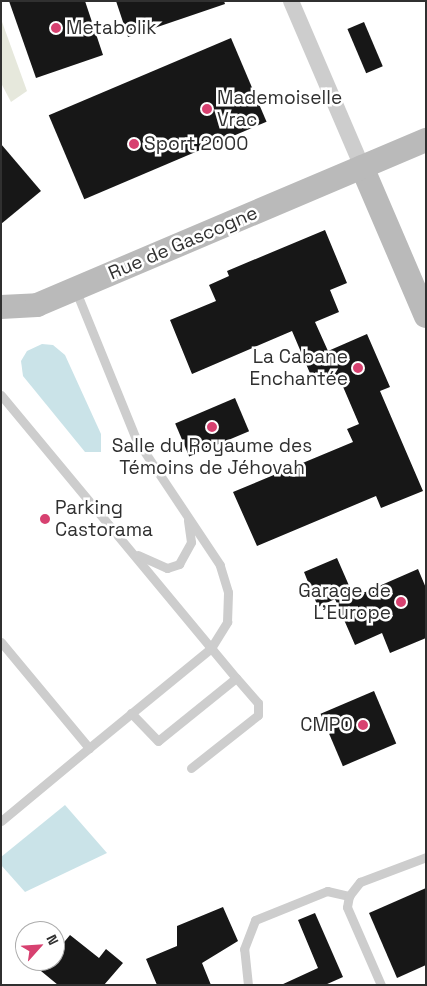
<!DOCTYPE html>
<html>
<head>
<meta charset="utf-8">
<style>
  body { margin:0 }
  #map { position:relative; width:427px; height:986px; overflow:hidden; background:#fff; font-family:"Space Grotesk",sans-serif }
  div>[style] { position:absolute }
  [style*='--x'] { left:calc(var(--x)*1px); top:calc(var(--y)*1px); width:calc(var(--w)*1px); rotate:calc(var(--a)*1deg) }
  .green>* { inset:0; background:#e6e8dc }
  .water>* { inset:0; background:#cae3e8 }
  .building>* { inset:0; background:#171717; transform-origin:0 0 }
  .lane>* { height:9px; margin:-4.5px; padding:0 4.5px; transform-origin:4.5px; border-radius:4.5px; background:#cdcdcd }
  .street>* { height:16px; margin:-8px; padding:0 8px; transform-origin:8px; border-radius:8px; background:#cdcdcd }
  .secondary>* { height:24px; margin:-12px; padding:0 12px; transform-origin:12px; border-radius:12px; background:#bababa }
  .dots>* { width:14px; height:14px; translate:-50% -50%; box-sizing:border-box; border:2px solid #fff; border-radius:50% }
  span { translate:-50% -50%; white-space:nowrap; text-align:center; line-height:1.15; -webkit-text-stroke:5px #fff; paint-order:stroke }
  .poi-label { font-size:19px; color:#303030 }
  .left { translate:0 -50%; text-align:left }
  .right { translate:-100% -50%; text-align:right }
  .street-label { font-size:19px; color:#303030 }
  .frame { position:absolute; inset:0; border:2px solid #303030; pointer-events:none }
  .north { position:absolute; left:15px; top:921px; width:50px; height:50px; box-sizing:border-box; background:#fff; border:1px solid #acacac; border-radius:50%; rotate:64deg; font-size:14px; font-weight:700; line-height:20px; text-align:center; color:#303030 }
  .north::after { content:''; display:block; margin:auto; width:18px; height:22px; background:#d74170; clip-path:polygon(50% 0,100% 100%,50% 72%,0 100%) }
</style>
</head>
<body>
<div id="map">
  <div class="green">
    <i style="clip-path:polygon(1px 19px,27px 91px,11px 102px,1px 83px)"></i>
  </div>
  <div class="water">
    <i style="clip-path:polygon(42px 344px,53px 345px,65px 355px,101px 434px,101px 452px,85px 452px,23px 376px,21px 361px,27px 351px)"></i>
    <i style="clip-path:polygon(65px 805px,107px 853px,25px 892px,1px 865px,1px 857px)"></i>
  </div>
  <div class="building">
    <i style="clip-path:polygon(9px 1px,85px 1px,103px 55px,36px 78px)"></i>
    <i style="clip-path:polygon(116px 1px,224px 1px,225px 4px,128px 37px)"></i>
    <i style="left:364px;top:22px;width:48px;height:18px;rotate:67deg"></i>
    <i style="left:231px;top:38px;width:91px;height:198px;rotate:67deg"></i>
    <i style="clip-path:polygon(1px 144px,41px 191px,1px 224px)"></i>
    <i style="clip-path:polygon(325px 230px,347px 283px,330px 290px,339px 312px,315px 322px,328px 351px,367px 334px,390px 387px,380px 391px,423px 491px,381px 508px,376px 496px,257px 546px,233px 492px,353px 442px,347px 429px,359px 424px,338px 375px,315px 385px,292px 331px,192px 374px,170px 320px,216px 301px,209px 285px,229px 276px,227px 271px)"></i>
    <i style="left:235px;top:398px;width:36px;height:65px;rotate:67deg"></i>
    <i style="clip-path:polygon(337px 558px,354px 597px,418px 569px,426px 588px,426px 638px,390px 653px,382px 633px,355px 645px,335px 599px,318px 607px,304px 572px)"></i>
    <i style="left:374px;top:691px;width:57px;height:58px;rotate:67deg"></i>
    <i style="clip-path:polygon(426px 888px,426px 965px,397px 978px,369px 913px)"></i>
    <i style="clip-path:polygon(223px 907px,238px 941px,202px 963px,211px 985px,157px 985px,146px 959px,177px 946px,177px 926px)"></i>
    <i style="clip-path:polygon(315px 913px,343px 977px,325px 985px,281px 985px,318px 968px,298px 920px)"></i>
    <i style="clip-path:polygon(70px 935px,99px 958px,106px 949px,123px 963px,104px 985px,58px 985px,41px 971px,55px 961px,55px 953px)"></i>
  </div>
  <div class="lane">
    <i style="--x:1;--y:395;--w:368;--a:50.3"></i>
    <i style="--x:236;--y:678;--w:100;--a:141.1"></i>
    <i style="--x:158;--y:741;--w:39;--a:-134"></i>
    <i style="--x:138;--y:555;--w:32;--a:24"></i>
    <i style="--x:167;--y:568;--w:13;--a:-18"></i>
    <i style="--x:179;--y:564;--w:25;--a:-61"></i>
    <i style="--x:191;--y:542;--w:22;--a:-98"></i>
    <i style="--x:1;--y:642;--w:138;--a:50.3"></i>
    <i style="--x:89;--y:748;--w:158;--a:-39.3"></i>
    <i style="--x:211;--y:648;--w:31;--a:-58"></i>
    <i style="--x:227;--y:622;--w:30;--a:-88"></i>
    <i style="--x:228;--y:592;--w:28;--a:-107"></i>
    <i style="--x:220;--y:565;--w:151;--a:-123.7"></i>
    <i style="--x:136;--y:439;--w:162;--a:-112.1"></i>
    <i style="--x:191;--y:768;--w:85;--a:-38.3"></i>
    <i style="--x:258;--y:715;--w:12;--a:-90"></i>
    <i style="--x:258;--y:703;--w:33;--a:-131"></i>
    <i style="--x:1;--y:821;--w:114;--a:-39.7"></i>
    <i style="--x:248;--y:985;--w:36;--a:-96"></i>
    <i style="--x:244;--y:949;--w:31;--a:-69"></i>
    <i style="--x:255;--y:920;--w:78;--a:-21.9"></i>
    <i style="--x:327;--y:891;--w:23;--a:13"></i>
    <i style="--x:381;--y:985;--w:85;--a:-113.6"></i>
    <i style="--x:347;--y:907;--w:11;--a:-80"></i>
    <i style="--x:349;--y:896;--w:18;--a:-52"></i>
    <i style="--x:360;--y:882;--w:71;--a:-20.7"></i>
  </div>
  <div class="street">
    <i style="--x:291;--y:1;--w:181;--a:66.8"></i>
  </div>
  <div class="secondary">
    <i style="--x:362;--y:167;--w:162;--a:66.8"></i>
    <i style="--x:1;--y:307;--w:36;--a:-3"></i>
    <i style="--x:37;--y:305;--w:423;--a:-23"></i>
  </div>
  <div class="dots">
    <i style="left:56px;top:28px;background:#d74170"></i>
    <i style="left:207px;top:109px;background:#d74170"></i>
    <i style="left:134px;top:144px;background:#d74170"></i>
    <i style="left:358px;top:368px;background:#d74170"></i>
    <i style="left:212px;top:427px;background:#d74170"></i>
    <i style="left:45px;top:519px;background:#d74170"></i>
    <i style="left:401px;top:602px;background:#d74170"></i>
    <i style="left:363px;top:725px;background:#d74170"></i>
  </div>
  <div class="poi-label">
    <span class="left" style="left:66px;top:28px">Metabolik</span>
    <span class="left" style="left:217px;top:109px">Mademoiselle<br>Vrac</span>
    <span class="left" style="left:144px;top:144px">Sport 2000</span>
    <span class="right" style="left:348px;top:368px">La Cabane<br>Enchantée</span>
    <span style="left:212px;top:457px">Salle du Royaume des<br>Témoins de Jéhovah</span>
    <span class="left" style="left:55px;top:519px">Parking<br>Castorama</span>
    <span class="right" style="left:391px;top:602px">Garage de<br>L'Europe</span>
    <span class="right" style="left:353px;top:725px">CMPO</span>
  </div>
  <div class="street-label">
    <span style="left:183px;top:243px;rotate:-23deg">Rue de Gascogne</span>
  </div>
  <div class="frame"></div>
  <div class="north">N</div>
</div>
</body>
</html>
